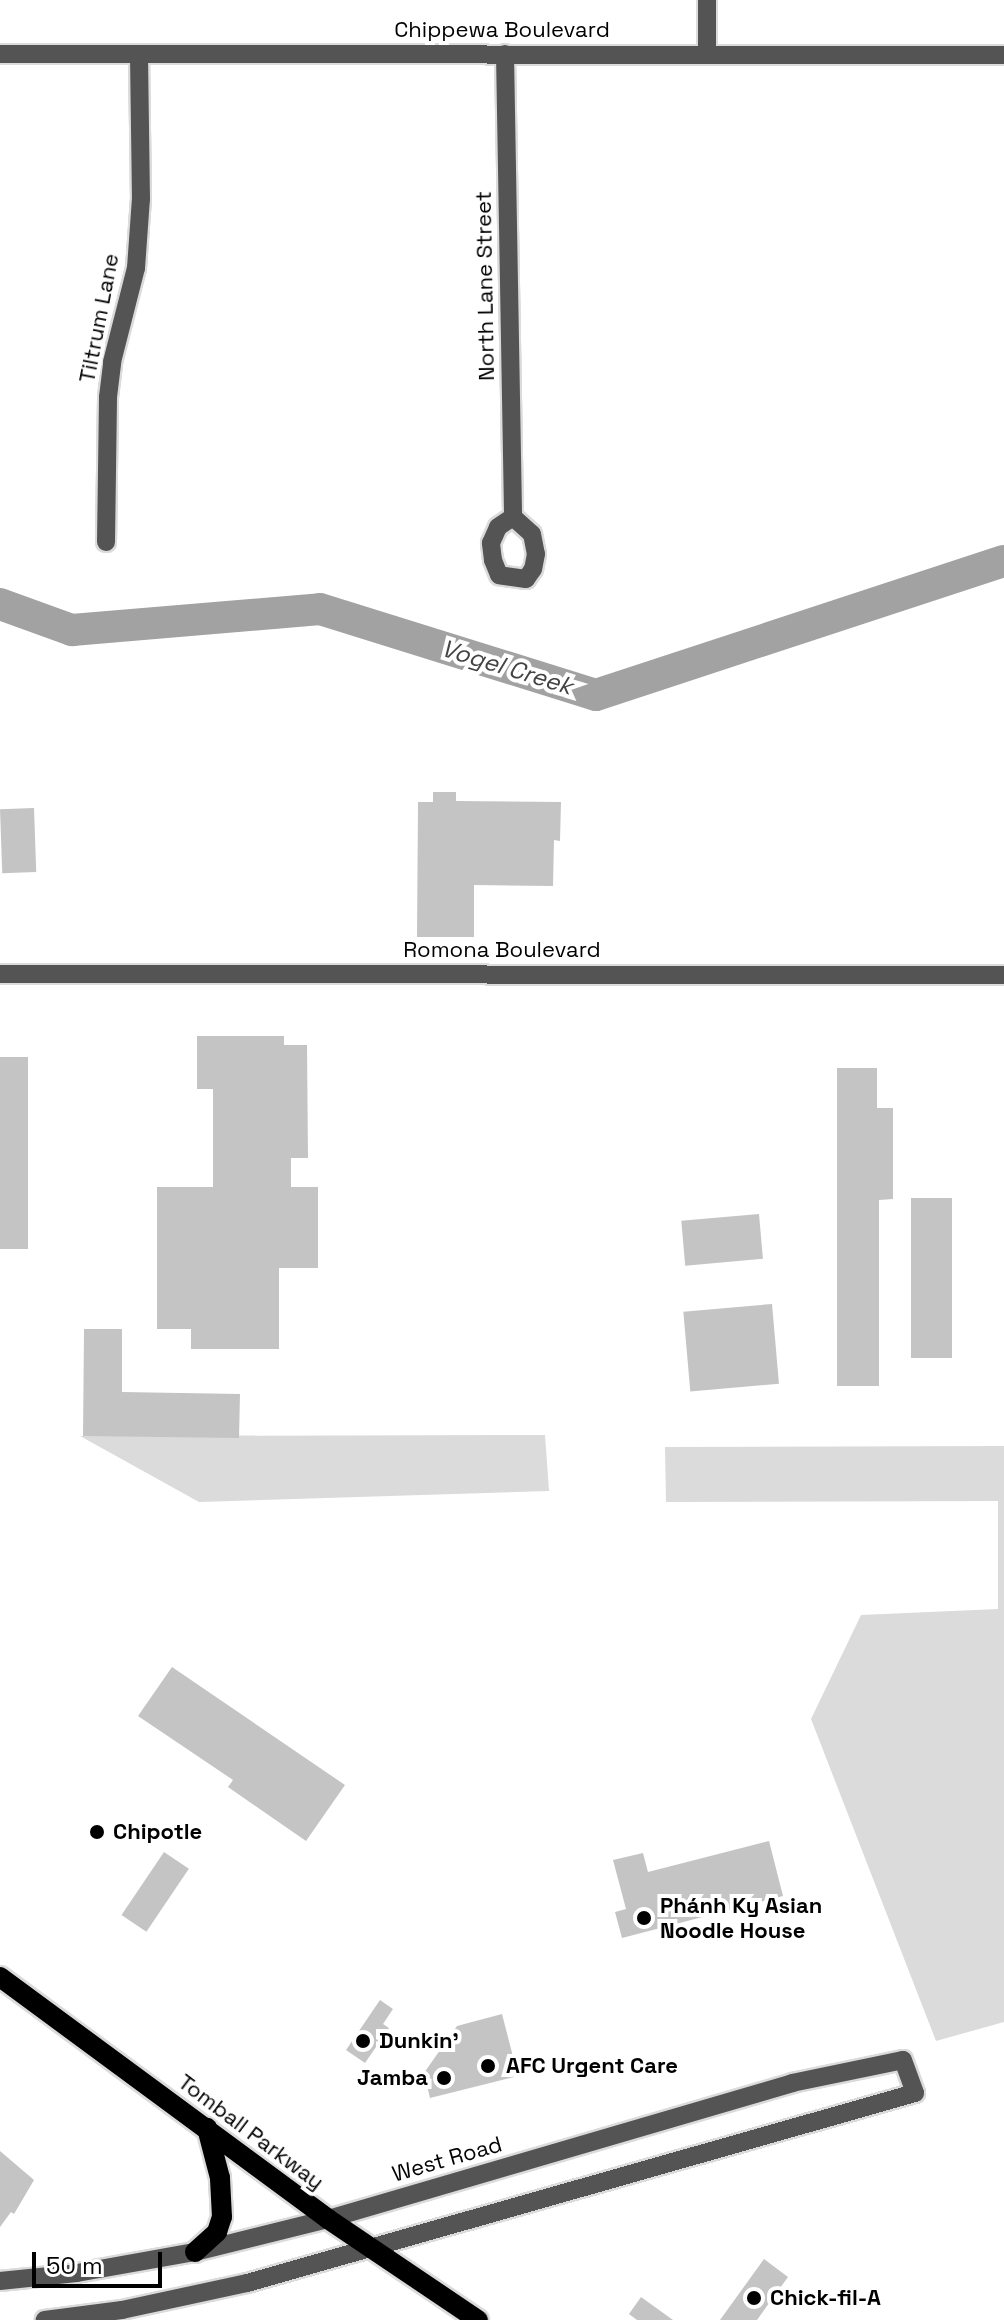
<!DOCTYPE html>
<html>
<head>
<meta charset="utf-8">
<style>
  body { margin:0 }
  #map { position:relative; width:1004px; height:2320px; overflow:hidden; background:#fff; font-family:"Space Grotesk",sans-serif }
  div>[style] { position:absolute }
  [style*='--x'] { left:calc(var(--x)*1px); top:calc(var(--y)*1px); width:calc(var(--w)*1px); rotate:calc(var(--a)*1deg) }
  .green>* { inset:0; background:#dbdbdb }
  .river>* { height:32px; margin:-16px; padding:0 16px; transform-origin:16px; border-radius:16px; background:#a2a2a2 }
  .building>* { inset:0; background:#c4c4c4; transform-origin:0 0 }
  .roads { filter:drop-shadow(2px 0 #dbdbdb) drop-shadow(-2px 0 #dbdbdb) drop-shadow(0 2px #dbdbdb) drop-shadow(0 -2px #dbdbdb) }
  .minor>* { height:18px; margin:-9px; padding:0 9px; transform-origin:9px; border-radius:9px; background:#545454 }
  .major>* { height:20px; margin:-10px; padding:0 10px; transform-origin:10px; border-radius:10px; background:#000 }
  .dots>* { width:22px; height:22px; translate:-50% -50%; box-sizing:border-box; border:4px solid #fff; border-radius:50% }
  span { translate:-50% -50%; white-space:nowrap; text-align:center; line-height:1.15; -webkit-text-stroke:8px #fff; paint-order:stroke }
  .street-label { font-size:22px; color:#000 }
  .poi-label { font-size:22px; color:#000; font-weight:700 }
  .left { translate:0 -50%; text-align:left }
  .right { translate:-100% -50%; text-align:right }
  .water-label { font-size:24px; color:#434343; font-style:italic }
  .scale { position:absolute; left:32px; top:2252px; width:130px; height:36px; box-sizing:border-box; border:4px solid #000; border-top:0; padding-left:10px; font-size:24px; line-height:28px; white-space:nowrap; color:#000; -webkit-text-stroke:6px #fff; paint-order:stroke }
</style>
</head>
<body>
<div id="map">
  <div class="green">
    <i style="clip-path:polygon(545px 1435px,549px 1491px,199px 1502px,80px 1436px)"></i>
    <i style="clip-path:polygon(1004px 1446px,1004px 2022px,936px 2041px,811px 1719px,861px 1615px,998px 1609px,998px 1501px,666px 1502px,665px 1447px)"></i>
  </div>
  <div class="river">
    <i style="--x:0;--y:604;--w:77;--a:19.9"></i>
    <i style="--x:72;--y:630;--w:249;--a:-4.8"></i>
    <i style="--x:320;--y:609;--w:289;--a:17.3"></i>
    <i style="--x:596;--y:695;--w:429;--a:-18.2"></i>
  </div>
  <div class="building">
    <i style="clip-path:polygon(433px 792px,456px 792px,456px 801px,561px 802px,560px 841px,554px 840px,553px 886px,474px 885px,474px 937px,417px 937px,418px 802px,433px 802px)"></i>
    <i style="left:34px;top:808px;width:64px;height:34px;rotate:88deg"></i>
    <i style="clip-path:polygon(197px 1036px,284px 1036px,284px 1045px,307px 1045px,308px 1158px,291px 1158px,291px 1187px,318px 1187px,318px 1268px,279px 1268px,279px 1349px,191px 1349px,191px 1329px,157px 1329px,157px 1187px,213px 1187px,213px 1089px,197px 1089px)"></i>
    <i style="left:0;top:1057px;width:28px;height:192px"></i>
    <i style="clip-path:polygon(837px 1068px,877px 1068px,877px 1108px,893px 1108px,893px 1199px,879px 1200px,879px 1386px,837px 1386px)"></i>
    <i style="left:911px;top:1198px;width:41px;height:160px"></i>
    <i style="left:759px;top:1214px;width:45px;height:78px;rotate:85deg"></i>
    <i style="left:772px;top:1304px;width:80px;height:89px;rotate:85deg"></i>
    <i style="clip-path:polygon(84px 1329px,122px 1329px,122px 1392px,240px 1394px,239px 1438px,83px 1436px)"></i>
    <i style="clip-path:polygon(172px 1667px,345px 1785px,306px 1841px,228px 1787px,233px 1780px,138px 1716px)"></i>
    <i style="clip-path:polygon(769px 1841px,783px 1896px,622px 1938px,615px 1912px,626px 1909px,613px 1860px,643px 1853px,648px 1872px)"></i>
    <i style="left:164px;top:1852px;width:30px;height:76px;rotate:34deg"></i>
    <i style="clip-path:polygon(380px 2000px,393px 2009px,383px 2024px,389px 2028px,365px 2063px,346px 2050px)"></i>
    <i style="clip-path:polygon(502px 2014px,518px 2076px,430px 2098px,424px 2073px,457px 2026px)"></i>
    <i style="clip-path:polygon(0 2151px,34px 2180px,14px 2214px,11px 2212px,0 2227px)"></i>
    <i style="clip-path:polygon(764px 2259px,788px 2277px,757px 2320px,720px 2320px)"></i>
    <i style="clip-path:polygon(641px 2297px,673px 2320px,637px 2320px,629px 2314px)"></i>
  </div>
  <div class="roads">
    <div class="minor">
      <i style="--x:707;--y:0;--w:55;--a:90"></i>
      <i style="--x:0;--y:54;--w:1004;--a:0.06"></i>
      <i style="--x:505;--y:54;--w:463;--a:89"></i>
      <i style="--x:513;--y:517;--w:25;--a:42"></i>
      <i style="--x:532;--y:534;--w:20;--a:79"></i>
      <i style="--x:536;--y:554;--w:15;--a:101"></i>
      <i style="--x:533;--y:569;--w:12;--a:125"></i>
      <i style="--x:526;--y:579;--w:27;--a:-172"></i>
      <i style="--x:499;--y:575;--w:16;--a:-112"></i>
      <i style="--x:493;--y:560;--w:17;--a:-97"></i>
      <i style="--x:491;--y:543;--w:17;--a:-66"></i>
      <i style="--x:498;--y:527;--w:18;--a:-34"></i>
      <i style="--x:106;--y:542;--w:145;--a:-89.2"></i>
      <i style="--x:108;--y:397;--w:35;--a:-83"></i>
      <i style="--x:112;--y:362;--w:97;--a:-75.7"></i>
      <i style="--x:136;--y:268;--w:69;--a:-85.9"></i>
      <i style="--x:141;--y:199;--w:145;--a:-90.8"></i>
      <i style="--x:0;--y:974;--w:1004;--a:0.06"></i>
      <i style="--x:0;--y:2281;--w:77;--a:-5.9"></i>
      <i style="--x:77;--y:2273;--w:120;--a:-10.1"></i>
      <i style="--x:195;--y:2252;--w:137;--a:-13.9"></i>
      <i style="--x:328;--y:2219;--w:484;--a:-16.3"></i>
      <i style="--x:792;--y:2083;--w:113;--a:-11.7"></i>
      <i style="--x:903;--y:2060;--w:35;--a:70"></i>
      <i style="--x:915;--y:2093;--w:694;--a:164.12"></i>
      <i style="--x:247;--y:2283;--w:128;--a:167.8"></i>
      <i style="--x:122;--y:2310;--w:78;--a:172.6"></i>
    </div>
    <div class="major">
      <i style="--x:0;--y:1977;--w:408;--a:36.4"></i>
      <i style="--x:328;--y:2219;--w:181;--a:34"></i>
      <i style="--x:195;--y:2252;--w:30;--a:-42"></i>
      <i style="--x:217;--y:2232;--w:16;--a:-72"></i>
      <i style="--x:222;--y:2217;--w:39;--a:-93"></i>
      <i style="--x:220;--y:2178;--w:52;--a:-104.6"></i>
    </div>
  </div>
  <div class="dots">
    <i style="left:97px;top:1832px;background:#000"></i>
    <i style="left:644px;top:1918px;background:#000"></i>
    <i style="left:363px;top:2041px;background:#000"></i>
    <i style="left:488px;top:2066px;background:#000"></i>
    <i style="left:444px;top:2078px;background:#000"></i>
    <i style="left:754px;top:2298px;background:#000"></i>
  </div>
  <div class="street-label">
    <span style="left:502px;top:30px">Chippewa Boulevard</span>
    <span style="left:485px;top:286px;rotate:-91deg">North Lane Street</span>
    <span style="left:99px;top:318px;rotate:-79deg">Tiltrum Lane</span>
    <span style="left:502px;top:950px">Romona Boulevard</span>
    <span style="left:251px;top:2132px;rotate:37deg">Tomball Parkway</span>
    <span style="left:447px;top:2159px;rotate:-16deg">West Road</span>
  </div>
  <div class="poi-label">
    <span class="left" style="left:113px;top:1832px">Chipotle</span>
    <span class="left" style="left:660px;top:1918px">Phánh Ky Asian<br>Noodle House</span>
    <span class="left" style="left:379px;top:2041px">Dunkin'</span>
    <span class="left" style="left:506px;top:2066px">AFC Urgent Care</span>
    <span class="right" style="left:428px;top:2078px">Jamba</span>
    <span class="left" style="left:770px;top:2298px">Chick-fil-A</span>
  </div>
  <div class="water-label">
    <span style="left:507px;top:667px;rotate:17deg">Vogel Creek</span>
  </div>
  <div class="scale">50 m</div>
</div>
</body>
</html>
